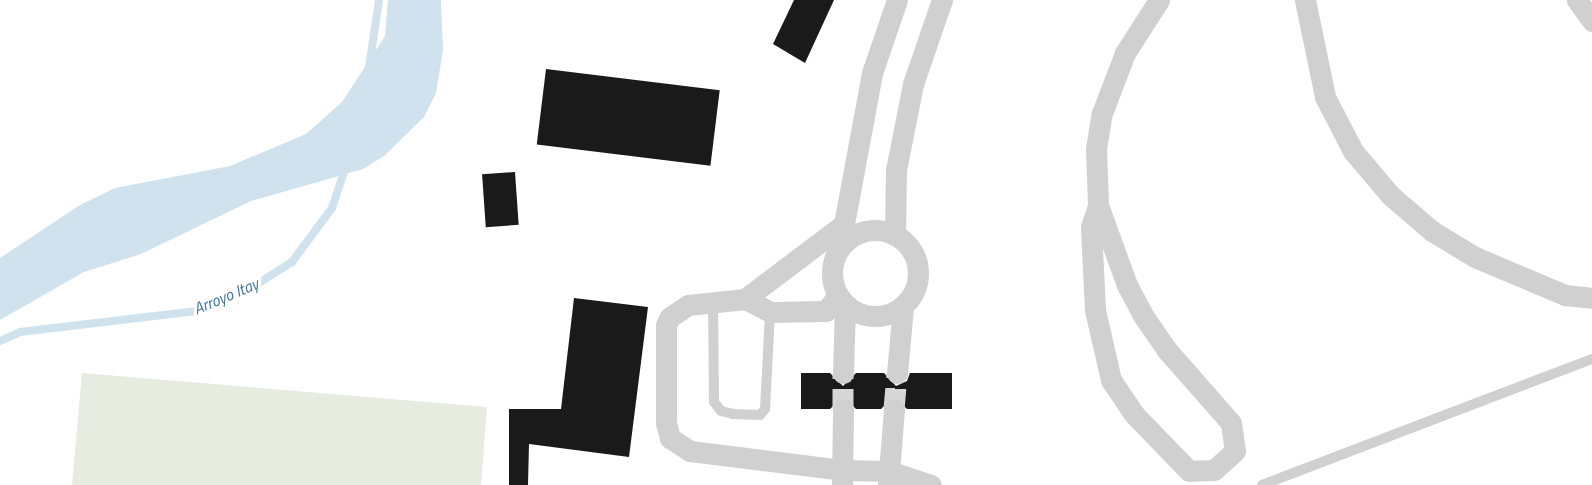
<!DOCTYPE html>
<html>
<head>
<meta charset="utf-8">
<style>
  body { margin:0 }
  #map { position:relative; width:1592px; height:485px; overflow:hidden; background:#fff; font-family:"Titillium Web",sans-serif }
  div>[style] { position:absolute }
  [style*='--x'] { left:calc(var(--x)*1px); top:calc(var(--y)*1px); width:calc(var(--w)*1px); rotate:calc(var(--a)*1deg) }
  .green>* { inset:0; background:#e6ecdf }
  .water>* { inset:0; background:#cfe2ee }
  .stream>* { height:8px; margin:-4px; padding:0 4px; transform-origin:4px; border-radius:4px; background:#cfe2ee }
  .building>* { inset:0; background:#1a1a1a; transform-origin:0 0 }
  .minor-tunnel>* { height:21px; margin-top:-10.5px; transform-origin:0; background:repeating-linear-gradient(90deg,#d6d6d6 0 21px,transparent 0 31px) }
  .service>* { height:10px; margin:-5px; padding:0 5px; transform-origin:5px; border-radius:5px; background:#d0d0d0 }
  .minor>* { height:21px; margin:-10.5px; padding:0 10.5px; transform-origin:10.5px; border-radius:10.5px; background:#d0d0d0 }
  .minor>.ring { margin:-10.5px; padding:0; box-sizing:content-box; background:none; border:21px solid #d0d0d0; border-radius:50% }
  span { translate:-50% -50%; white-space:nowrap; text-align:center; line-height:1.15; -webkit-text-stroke:6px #fff; paint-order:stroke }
  .water-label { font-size:16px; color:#3f7597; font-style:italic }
</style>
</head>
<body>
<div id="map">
  <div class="green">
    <i style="clip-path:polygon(82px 373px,487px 407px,481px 485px,72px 485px)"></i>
  </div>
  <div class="water">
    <i style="clip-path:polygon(388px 0,441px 0,443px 50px,436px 93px,424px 117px,384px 156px,363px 169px,251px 201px,141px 254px,84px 272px,0 320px,0 258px,80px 205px,115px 188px,230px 166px,306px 134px,342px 102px,385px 36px)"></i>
  </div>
  <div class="stream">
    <i style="--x:369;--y:67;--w:68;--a:-81.5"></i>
    <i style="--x:0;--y:341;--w:22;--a:-24"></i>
    <i style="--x:20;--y:332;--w:178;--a:-6.8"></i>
    <i style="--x:197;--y:311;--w:62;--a:-23.7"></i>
    <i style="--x:254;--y:286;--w:45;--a:-32.3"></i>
    <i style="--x:292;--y:262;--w:67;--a:-53.5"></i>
    <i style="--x:332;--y:208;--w:44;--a:-71.6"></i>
  </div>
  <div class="building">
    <i style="clip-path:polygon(794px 0,834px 0,805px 63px,773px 44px)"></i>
    <i style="left:546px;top:69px;width:175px;height:76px;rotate:7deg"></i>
    <i style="left:515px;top:172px;width:53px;height:33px;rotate:86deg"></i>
    <i style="clip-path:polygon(574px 298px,648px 307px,629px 457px,529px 444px,528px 485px,509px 485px,509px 409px,561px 409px)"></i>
    <i style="clip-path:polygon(801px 373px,830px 373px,843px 386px,856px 373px,884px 373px,896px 386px,907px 381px,910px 373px,952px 373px,952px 409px,907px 409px,894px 396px,881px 409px,856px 409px,843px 396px,830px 409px,801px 409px)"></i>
  </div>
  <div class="minor-tunnel">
    <i style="--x:843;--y:409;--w:36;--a:-90"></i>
    <i style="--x:894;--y:409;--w:36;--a:-85"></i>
  </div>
  <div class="service">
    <i style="--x:713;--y:303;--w:99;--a:89.4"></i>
    <i style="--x:714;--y:402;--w:11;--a:52"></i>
    <i style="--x:721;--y:411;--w:12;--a:14"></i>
    <i style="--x:733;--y:414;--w:27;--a:2"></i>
    <i style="--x:760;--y:415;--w:8;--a:-50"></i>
    <i style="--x:765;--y:409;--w:97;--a:-87"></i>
    <i style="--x:1262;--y:485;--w:353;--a:-20.9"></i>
  </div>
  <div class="minor">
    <i style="--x:1305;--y:0;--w:99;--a:78.3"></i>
    <i style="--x:1325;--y:97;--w:61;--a:62.6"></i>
    <i style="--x:1353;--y:151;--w:57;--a:49.9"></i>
    <i style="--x:1390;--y:195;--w:55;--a:40.6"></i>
    <i style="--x:1432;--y:231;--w:50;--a:31.2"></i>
    <i style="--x:1475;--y:257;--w:98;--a:22.9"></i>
    <i style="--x:1565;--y:295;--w:27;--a:6"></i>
    <i style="--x:1577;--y:0;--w:26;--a:54"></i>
    <i style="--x:1098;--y:205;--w:85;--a:70.1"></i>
    <i style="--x:1127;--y:285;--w:36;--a:62"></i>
    <i style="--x:1144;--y:317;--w:39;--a:55"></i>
    <i style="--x:1166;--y:349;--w:98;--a:48.7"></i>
    <i style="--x:1231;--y:423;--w:28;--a:82"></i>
    <i style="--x:1235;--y:451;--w:28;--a:138"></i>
    <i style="--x:1214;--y:470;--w:25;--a:178"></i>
    <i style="--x:1189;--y:471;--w:79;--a:-134"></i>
    <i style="--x:1134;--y:414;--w:41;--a:-124.1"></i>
    <i style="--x:1111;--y:380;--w:72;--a:-102.9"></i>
    <i style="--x:1095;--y:310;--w:83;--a:-92.8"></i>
    <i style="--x:1091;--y:227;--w:23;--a:-72"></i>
    <i style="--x:1098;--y:205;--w:56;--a:-92"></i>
    <i style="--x:1096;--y:149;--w:36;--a:-81"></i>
    <i style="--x:1102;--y:113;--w:64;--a:-69"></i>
    <i style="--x:1125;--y:53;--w:63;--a:-57.3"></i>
    <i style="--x:844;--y:224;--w:124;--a:142.9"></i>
    <i style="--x:745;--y:299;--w:57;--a:174"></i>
    <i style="--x:688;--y:305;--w:22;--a:146"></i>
    <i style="--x:670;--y:317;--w:9;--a:117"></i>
    <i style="--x:666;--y:325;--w:98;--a:90"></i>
    <i style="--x:666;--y:423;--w:16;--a:75"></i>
    <i style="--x:670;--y:438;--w:24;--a:33"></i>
    <i style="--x:690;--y:451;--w:153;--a:7.1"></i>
    <i style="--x:842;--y:470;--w:47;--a:1.2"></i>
    <i style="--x:889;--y:471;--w:44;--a:18.4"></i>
    <i class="ring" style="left:832px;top:230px;width:65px;height:65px"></i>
    <i style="--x:895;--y:234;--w:64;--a:-89.1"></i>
    <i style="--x:896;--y:170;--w:88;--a:-78.8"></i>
    <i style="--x:913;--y:84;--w:89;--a:-71"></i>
    <i style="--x:842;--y:235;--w:165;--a:-79.5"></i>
    <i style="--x:872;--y:73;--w:77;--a:-71.1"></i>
    <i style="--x:745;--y:299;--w:28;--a:27"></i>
    <i style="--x:770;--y:312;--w:56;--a:-1"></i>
    <i style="--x:826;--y:311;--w:20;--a:-53"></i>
    <i style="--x:843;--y:373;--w:68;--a:-88.3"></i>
    <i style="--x:897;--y:373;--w:66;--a:-84.8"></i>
    <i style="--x:888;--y:484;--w:75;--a:-85.4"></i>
    <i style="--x:842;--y:485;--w:76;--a:-89.2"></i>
  </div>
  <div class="water-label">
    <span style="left:226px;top:296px;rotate:-23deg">Arroyo Itay</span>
  </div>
</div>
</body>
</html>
